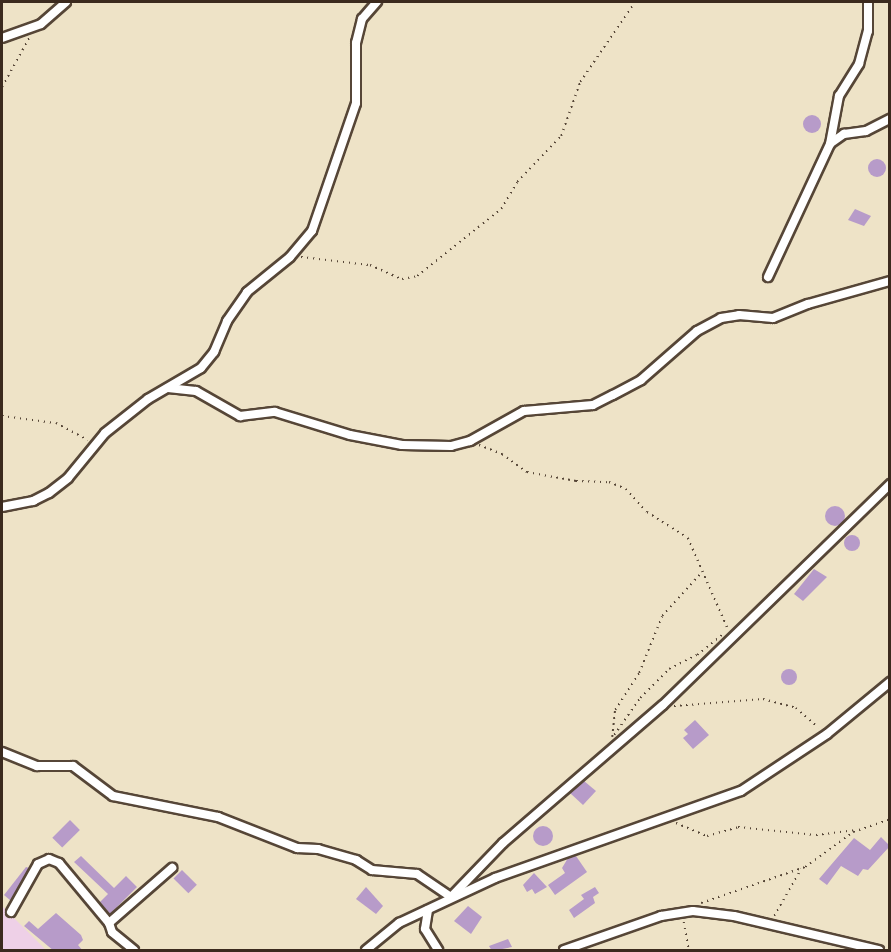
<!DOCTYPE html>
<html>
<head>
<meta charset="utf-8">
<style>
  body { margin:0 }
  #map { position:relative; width:891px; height:952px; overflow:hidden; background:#eee3c7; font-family:Kalam,sans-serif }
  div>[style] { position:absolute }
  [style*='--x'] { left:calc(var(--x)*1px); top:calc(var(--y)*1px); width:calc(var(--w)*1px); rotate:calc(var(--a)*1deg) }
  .built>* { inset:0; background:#eed0e7 }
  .building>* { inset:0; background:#b79bc9; transform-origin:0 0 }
  .round { border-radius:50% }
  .path>* { height:1.5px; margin-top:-0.75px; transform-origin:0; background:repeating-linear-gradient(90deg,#564637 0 1.5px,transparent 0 6px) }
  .roads { filter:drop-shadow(2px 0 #564637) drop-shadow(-2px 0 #564637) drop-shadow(0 2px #564637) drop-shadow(0 -2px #564637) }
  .street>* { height:8px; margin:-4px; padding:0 4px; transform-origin:4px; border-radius:4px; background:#fff }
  span { translate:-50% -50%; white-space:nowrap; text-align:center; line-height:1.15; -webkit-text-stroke:4.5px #f6f6f2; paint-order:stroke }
  .frame { position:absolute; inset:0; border:3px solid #3b2a1e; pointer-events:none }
</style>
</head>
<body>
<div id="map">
  <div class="built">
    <i style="clip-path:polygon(2px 906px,46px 950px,2px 950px)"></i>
  </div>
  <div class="building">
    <i class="round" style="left:803px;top:115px;width:18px;height:18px"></i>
    <i class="round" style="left:868px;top:159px;width:18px;height:18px"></i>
    <i style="clip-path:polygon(855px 209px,871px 216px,864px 226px,848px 220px)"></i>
    <i class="round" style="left:825px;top:506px;width:20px;height:20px"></i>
    <i class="round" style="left:844px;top:535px;width:16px;height:16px"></i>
    <i style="clip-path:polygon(814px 569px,827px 577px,803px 601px,794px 594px)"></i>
    <i class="round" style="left:781px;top:669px;width:16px;height:16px"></i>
    <i style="clip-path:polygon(695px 720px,709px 735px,693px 749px,683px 738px,688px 734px,684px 730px)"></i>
    <i style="clip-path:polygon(584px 781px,596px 791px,583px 805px,570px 793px)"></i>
    <i style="left:70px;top:820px;width:14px;height:25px;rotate:45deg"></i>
    <i class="round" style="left:533px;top:826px;width:20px;height:20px"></i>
    <i style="clip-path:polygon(881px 837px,890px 846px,868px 870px,863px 869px,858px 876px,841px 866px,827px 885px,819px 879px,854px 838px,870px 850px)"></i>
    <i style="clip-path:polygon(81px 856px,114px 888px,126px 876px,137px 887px,110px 914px,100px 902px,108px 894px,74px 862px)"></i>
    <i style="clip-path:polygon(576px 856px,587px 872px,555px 895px,548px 885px,565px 873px,562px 868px,568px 858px)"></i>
    <i style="clip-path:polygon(26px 867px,29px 868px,11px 901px,4px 895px)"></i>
    <i style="left:182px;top:870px;width:21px;height:12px;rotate:45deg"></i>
    <i style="clip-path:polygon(534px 873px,547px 887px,535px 894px,532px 889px,527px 892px,523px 885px)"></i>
    <i style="clip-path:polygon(366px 887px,383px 906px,376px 914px,356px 899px)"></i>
    <i style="clip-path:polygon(595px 887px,599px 893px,593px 897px,595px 903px,574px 918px,569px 910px,584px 899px,581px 895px)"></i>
    <i style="clip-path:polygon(468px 906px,482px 917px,471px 934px,454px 921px)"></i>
    <i style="clip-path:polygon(56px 913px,81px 935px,83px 940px,78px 945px,83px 951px,54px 951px,24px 926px,29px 921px,38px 929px)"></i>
    <i style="clip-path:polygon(508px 939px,512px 947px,492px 951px,489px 946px)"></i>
  </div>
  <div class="path">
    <i style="--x:2;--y:87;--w:56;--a:-61.1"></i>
    <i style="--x:301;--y:257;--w:69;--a:6.6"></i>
    <i style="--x:370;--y:265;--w:35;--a:24"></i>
    <i style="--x:402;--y:279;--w:15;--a:-11"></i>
    <i style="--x:417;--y:276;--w:107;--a:-38.6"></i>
    <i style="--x:501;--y:209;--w:31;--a:-59"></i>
    <i style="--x:517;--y:182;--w:64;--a:-46.3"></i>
    <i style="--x:561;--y:136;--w:57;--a:-70.6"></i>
    <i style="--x:580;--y:82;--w:97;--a:-55.5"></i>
    <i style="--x:2;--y:416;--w:54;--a:7.4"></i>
    <i style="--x:56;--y:423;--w:36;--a:28"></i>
    <i style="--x:479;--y:445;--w:25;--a:21"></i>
    <i style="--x:502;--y:454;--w:31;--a:36"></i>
    <i style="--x:527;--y:472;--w:50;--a:10.4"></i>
    <i style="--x:576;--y:481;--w:33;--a:2"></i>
    <i style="--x:609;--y:482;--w:18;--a:22"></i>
    <i style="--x:626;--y:489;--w:31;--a:48"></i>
    <i style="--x:647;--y:512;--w:49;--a:32.4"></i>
    <i style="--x:688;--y:538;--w:99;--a:66.3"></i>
    <i style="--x:674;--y:706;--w:89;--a:-4.5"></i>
    <i style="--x:763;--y:699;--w:34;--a:15"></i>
    <i style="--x:796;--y:708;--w:30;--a:41"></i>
    <i style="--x:614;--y:735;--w:45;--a:-54.9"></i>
    <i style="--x:640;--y:698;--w:41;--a:-45"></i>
    <i style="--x:669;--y:669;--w:31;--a:-27"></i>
    <i style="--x:697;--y:655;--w:33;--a:-39"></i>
    <i style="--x:612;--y:737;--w:27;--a:-84"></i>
    <i style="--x:615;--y:710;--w:44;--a:-57"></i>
    <i style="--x:639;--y:673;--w:61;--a:-68"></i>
    <i style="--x:662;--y:616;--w:59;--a:-47.7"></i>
    <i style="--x:676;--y:823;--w:34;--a:23"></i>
    <i style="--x:707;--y:836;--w:32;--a:-16"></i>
    <i style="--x:738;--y:827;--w:78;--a:5.9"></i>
    <i style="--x:816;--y:835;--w:38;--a:-7"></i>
    <i style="--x:701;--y:903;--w:110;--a:-19.1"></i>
    <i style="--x:805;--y:867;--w:59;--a:-36.1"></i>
    <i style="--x:853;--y:832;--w:39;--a:-19"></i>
    <i style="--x:774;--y:916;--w:54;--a:-60.1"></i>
    <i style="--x:684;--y:922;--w:28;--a:80"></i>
  </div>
  <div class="roads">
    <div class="street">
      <i style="--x:2;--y:38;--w:41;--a:-19.7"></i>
      <i style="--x:41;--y:24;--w:33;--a:-41"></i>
      <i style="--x:831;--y:143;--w:16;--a:-35"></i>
      <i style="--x:844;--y:134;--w:22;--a:-8"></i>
      <i style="--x:866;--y:131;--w:27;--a:-27"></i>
      <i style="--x:768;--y:277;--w:147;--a:-65"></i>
      <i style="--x:830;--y:144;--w:49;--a:-79.4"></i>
      <i style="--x:839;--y:96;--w:38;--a:-58"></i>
      <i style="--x:859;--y:64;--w:34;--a:-75"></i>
      <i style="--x:868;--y:31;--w:29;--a:-90"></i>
      <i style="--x:168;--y:388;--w:28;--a:6"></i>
      <i style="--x:196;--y:391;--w:51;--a:29.6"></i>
      <i style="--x:240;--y:416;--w:35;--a:-7"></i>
      <i style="--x:275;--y:412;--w:78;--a:17"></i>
      <i style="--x:350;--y:435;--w:53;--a:10.9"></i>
      <i style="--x:402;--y:445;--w:49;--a:1.2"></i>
      <i style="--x:451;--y:446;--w:20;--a:-15"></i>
      <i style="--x:470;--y:441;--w:62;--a:-29.1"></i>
      <i style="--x:524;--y:411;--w:69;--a:-5"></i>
      <i style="--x:593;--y:405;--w:22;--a:-27"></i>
      <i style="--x:613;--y:395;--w:32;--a:-28"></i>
      <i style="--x:641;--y:380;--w:74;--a:-41.2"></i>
      <i style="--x:697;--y:331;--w:27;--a:-28"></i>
      <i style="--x:721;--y:318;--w:18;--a:-9"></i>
      <i style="--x:739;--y:315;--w:34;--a:5"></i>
      <i style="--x:773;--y:318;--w:38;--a:-22"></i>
      <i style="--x:808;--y:304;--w:85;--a:-15.7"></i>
      <i style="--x:2;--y:507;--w:32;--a:-11"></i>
      <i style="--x:33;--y:501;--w:18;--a:-27"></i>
      <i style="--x:49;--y:493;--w:24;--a:-38"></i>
      <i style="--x:68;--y:478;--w:58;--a:-50.6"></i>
      <i style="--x:105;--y:433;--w:55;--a:-38.3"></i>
      <i style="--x:148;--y:399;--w:61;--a:-30.3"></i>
      <i style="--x:201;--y:368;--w:21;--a:-51"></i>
      <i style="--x:214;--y:352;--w:34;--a:-67"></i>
      <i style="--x:227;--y:321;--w:35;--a:-55"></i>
      <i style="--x:247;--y:292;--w:55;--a:-39.1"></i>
      <i style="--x:290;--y:257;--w:34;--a:-50"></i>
      <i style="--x:312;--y:231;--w:135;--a:-71"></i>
      <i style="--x:356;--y:103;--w:60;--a:-90"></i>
      <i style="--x:356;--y:43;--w:25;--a:-76"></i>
      <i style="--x:362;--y:19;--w:23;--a:-49"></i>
      <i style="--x:2;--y:752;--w:38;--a:22"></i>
      <i style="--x:37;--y:766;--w:36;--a:0"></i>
      <i style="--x:73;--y:766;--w:50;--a:36.9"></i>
      <i style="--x:113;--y:796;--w:107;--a:11.3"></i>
      <i style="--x:218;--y:817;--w:85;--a:21.4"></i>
      <i style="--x:297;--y:848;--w:21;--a:3"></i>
      <i style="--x:318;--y:849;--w:40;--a:16"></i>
      <i style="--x:356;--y:860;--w:19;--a:32"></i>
      <i style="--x:372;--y:870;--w:45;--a:5.1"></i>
      <i style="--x:417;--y:874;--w:41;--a:34.1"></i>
      <i style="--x:451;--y:897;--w:75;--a:-46.1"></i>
      <i style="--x:503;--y:843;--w:211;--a:-40.8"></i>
      <i style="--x:663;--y:705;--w:317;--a:-44.2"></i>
      <i style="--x:428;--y:910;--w:19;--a:99"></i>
      <i style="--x:425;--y:929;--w:25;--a:58"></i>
      <i style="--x:11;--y:912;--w:55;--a:-60.6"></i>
      <i style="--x:38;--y:864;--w:12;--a:-24"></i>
      <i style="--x:49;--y:859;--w:11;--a:22"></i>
      <i style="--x:59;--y:863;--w:78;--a:50.2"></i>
      <i style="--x:134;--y:950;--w:28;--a:-141"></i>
      <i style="--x:112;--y:932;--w:9;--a:-108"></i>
      <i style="--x:109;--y:923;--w:84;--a:-41.1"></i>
      <i style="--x:366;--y:950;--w:43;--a:-39.3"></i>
      <i style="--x:399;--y:923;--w:106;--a:-25.1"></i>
      <i style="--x:495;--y:878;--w:261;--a:-19.5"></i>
      <i style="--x:741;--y:791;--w:103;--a:-33.5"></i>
      <i style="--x:827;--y:734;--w:82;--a:-39.5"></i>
      <i style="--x:564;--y:950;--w:103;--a:-19.3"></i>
      <i style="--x:661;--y:916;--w:32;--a:-9"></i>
      <i style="--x:693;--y:911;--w:41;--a:7"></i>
      <i style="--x:734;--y:916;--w:149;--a:13.2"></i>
    </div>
  </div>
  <div class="frame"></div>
</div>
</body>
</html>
